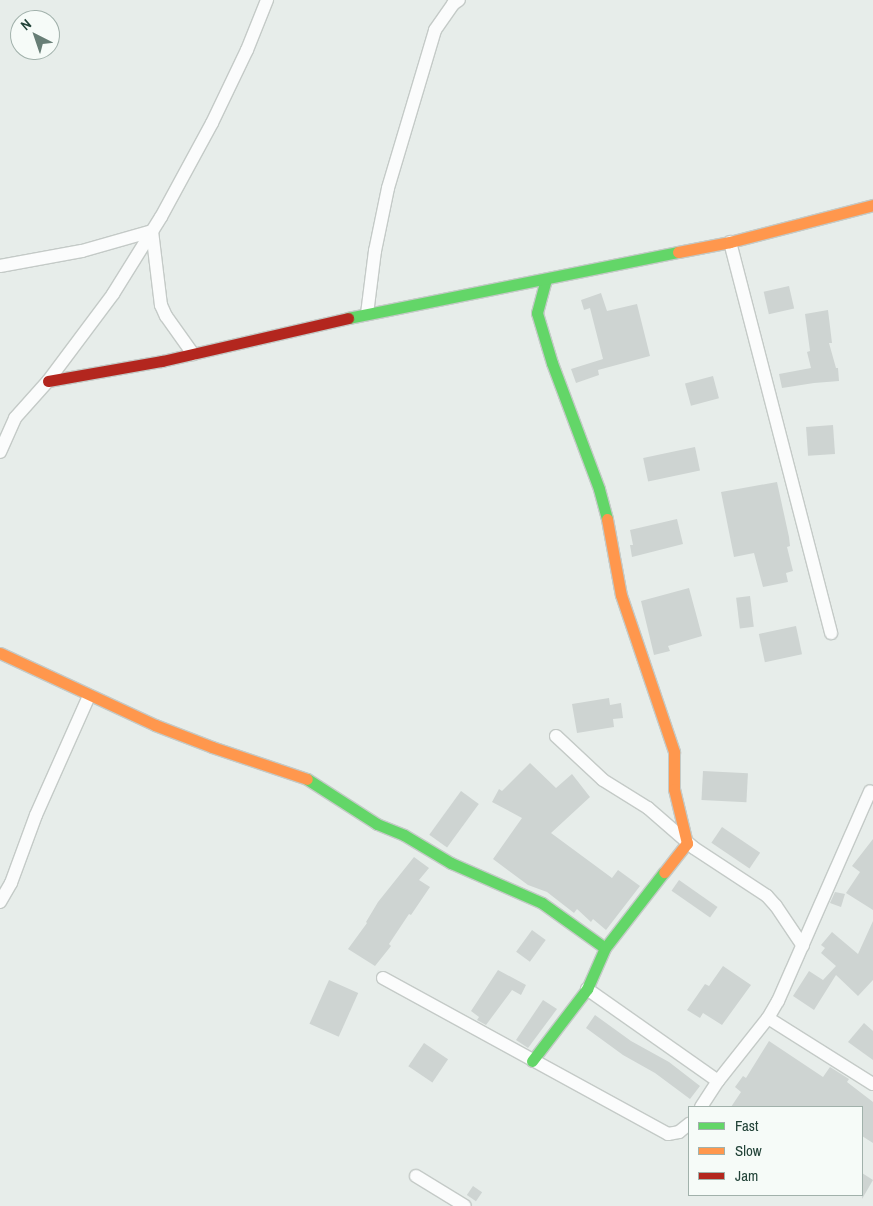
<!DOCTYPE html>
<html>
<head>
<meta charset="utf-8">
<style>
  body { margin:0 }
  #map { position:relative; width:873px; height:1206px; overflow:hidden; background:#e7edea; font-family:"Archivo Narrow",sans-serif }
  div>[style] { position:absolute }
  [style*='--x'] { left:calc(var(--x)*1px); top:calc(var(--y)*1px); width:calc(var(--w)*1px); rotate:calc(var(--a)*1deg) }
  .building>* { inset:0; background:#ced4d2; transform-origin:0 0 }
  .roads { filter:drop-shadow(1px 0 #c4cac7) drop-shadow(-1px 0 #c4cac7) drop-shadow(0 1px #c4cac7) drop-shadow(0 -1px #c4cac7) }
  .street>* { height:12px; margin:-6px; padding:0 6px; transform-origin:6px; border-radius:6px; background:#fbfcfc }
  .fast>* { height:11px; margin:-5.5px; padding:0 5.5px; transform-origin:5.5px; border-radius:5.5px; background:#63d668 }
  .slow>* { height:11px; margin:-5.5px; padding:0 5.5px; transform-origin:5.5px; border-radius:5.5px; background:#ff974d }
  .jam>* { height:11px; margin:-5.5px; padding:0 5.5px; transform-origin:5.5px; border-radius:5.5px; background:#b3261e }
  span { translate:-50% -50%; white-space:nowrap; text-align:center; line-height:1.15; -webkit-text-stroke:5px #f6fbf8; paint-order:stroke }
  .legend { position:absolute; left:688px; top:1106px; width:175px; height:90px; box-sizing:border-box; background:#f6fbf8; border:1px solid #a1b1ab; margin:0; padding:6px 9px; list-style:none; font-size:15px; color:#224338 }
  .legend li { display:flex; align-items:center; gap:10px; height:25px }
  .legend b { width:25px; border:1px solid #a1b1ab }
  .north { position:absolute; left:10px; top:10px; width:50px; height:50px; box-sizing:border-box; background:#f6fbf8; border:1px solid #a1b1ab; border-radius:50%; rotate:319deg; font-size:14px; font-weight:700; line-height:20px; text-align:center; color:#224338 }
  .north::after { content:''; display:block; margin:auto; width:18px; height:22px; background:#677e76; clip-path:polygon(50% 0,100% 100%,50% 72%,0 100%) }
</style>
</head>
<body>
<div id="map">
  <div class="building">
    <i style="left:789px;top:286px;width:23px;height:26px;rotate:77deg"></i>
    <i style="clip-path:polygon(601px 293px,607px 311px,637px 304px,650px 356px,598px 370px,599px 375px,576px 383px,571px 369px,603px 359px,590px 308px,584px 310px,581px 300px)"></i>
    <i style="clip-path:polygon(828px 310px,832px 343px,829px 343px,836px 368px,838px 368px,839px 381px,814px 383px,782px 388px,779px 374px,811px 368px,807px 352px,810px 351px,805px 314px)"></i>
    <i style="left:713px;top:376px;width:23px;height:29px;rotate:75deg"></i>
    <i style="left:833px;top:425px;width:29px;height:27px;rotate:86deg"></i>
    <i style="left:695px;top:447px;width:24px;height:53px;rotate:78deg"></i>
    <i style="clip-path:polygon(777px 482px,789px 537px,790px 546px,787px 547px,793px 571px,786px 573px,788px 582px,763px 587px,754px 553px,734px 557px,721px 492px)"></i>
    <i style="clip-path:polygon(677px 519px,683px 544px,632px 557px,630px 545px,633px 545px,630px 530px)"></i>
    <i style="clip-path:polygon(689px 588px,702px 636px,668px 646px,670px 651px,654px 655px,641px 601px)"></i>
    <i style="left:750px;top:596px;width:31px;height:14px;rotate:83deg"></i>
    <i style="left:796px;top:626px;width:29px;height:38px;rotate:78deg"></i>
    <i style="clip-path:polygon(609px 698px,610px 705px,621px 703px,623px 718px,613px 719px,614px 727px,577px 733px,572px 704px)"></i>
    <i style="clip-path:polygon(530px 763px,556px 788px,572px 774px,590px 797px,551px 833px,612px 878px,618px 870px,640px 886px,606px 930px,593px 919px,591px 922px,577px 909px,574px 913px,547px 892px,528px 885px,493px 859px,522px 818px,492px 802px,499px 789px,502px 791px)"></i>
    <i style="left:703px;top:771px;width:45px;height:29px;rotate:3deg"></i>
    <i style="left:461px;top:791px;width:22px;height:54px;rotate:36deg"></i>
    <i style="left:722px;top:827px;width:46px;height:19px;rotate:34deg"></i>
    <i style="clip-path:polygon(873px 839px,873px 910px,846px 893px,860px 872px,852px 866px)"></i>
    <i style="clip-path:polygon(414px 857px,429px 868px,419px 880px,430px 887px,411px 915px,409px 914px,389px 944px,391px 946px,375px 966px,348px 949px,367px 923px,366px 922px,378px 902px)"></i>
    <i style="left:679px;top:880px;width:47px;height:13px;rotate:35deg"></i>
    <i style="clip-path:polygon(835px 892px,845px 894px,841px 907px,830px 903px)"></i>
    <i style="clip-path:polygon(873px 921px,873px 980px,858px 996px,836px 975px,814px 1010px,793px 996px,809px 971px,823px 980px,836px 966px,821px 953px,825px 948px,821px 945px,832px 932px,858px 954px)"></i>
    <i style="left:532px;top:930px;width:17px;height:27px;rotate:36deg"></i>
    <i style="clip-path:polygon(723px 966px,751px 985px,722px 1025px,703px 1013px,700px 1018px,687px 1010px,705px 984px,709px 986px)"></i>
    <i style="clip-path:polygon(498px 970px,526px 985px,521px 995px,512px 990px,486px 1025px,477px 1020px,479px 1017px,471px 1011px)"></i>
    <i style="left:329px;top:980px;width:32px;height:48px;rotate:24deg"></i>
    <i style="clip-path:polygon(543px 1000px,557px 1009px,528px 1048px,516px 1040px)"></i>
    <i style="clip-path:polygon(595px 1015px,631px 1041px,669px 1062px,700px 1086px,690px 1099px,655px 1073px,623px 1055px,586px 1028px)"></i>
    <i style="clip-path:polygon(864px 1023px,873px 1031px,873px 1060px,848px 1042px)"></i>
    <i style="clip-path:polygon(769px 1041px,823px 1077px,830px 1067px,849px 1079px,847px 1082px,873px 1102px,873px 1143px,862px 1136px,862px 1107px,731px 1107px,741px 1092px,735px 1087px,743px 1076px,746px 1078px)"></i>
    <i style="left:424px;top:1043px;width:29px;height:28px;rotate:34deg"></i>
    <i style="clip-path:polygon(862px 1173px,873px 1180px,862px 1199px)"></i>
    <i style="left:473px;top:1186px;width:11px;height:11px;rotate:34deg"></i>
  </div>
  <div class="roads">
    <div class="street">
      <i style="--x:730;--y:242;--w:404;--a:75.5"></i>
      <i style="--x:0;--y:266;--w:83;--a:-10.4"></i>
      <i style="--x:82;--y:251;--w:73;--a:-15.9"></i>
      <i style="--x:152;--y:231;--w:75;--a:83.1"></i>
      <i style="--x:161;--y:305;--w:12;--a:66"></i>
      <i style="--x:166;--y:316;--w:47;--a:54.6"></i>
      <i style="--x:367;--y:314;--w:64;--a:-82.8"></i>
      <i style="--x:375;--y:251;--w:64;--a:-78.3"></i>
      <i style="--x:388;--y:188;--w:165;--a:-73.4"></i>
      <i style="--x:435;--y:30;--w:32;--a:-55"></i>
      <i style="--x:453;--y:4;--w:7;--a:-34"></i>
      <i style="--x:0;--y:452;--w:37;--a:-66"></i>
      <i style="--x:15;--y:418;--w:50;--a:-48.3"></i>
      <i style="--x:48;--y:381;--w:109;--a:-53.2"></i>
      <i style="--x:113;--y:294;--w:91;--a:-58.1"></i>
      <i style="--x:161;--y:217;--w:107;--a:-61.5"></i>
      <i style="--x:212;--y:123;--w:81;--a:-64.4"></i>
      <i style="--x:247;--y:50;--w:54;--a:-68.2"></i>
      <i style="--x:556;--y:736;--w:64;--a:43.1"></i>
      <i style="--x:603;--y:780;--w:53;--a:31.9"></i>
      <i style="--x:648;--y:808;--w:61;--a:41"></i>
      <i style="--x:694;--y:848;--w:87;--a:33.3"></i>
      <i style="--x:767;--y:896;--w:13;--a:48"></i>
      <i style="--x:776;--y:906;--w:48;--a:56"></i>
      <i style="--x:0;--y:902;--w:22;--a:-60"></i>
      <i style="--x:11;--y:883;--w:72;--a:-69.8"></i>
      <i style="--x:36;--y:815;--w:130;--a:-66"></i>
      <i style="--x:383;--y:978;--w:325;--a:28.7"></i>
      <i style="--x:668;--y:1134;--w:11;--a:-10"></i>
      <i style="--x:679;--y:1132;--w:13;--a:-39"></i>
      <i style="--x:587;--y:989;--w:160;--a:35.1"></i>
      <i style="--x:768;--y:1018;--w:124;--a:32.2"></i>
      <i style="--x:701;--y:1107;--w:31;--a:-57"></i>
      <i style="--x:718;--y:1081;--w:80;--a:-51.6"></i>
      <i style="--x:768;--y:1018;--w:20;--a:-60"></i>
      <i style="--x:778;--y:1001;--w:229;--a:-66.3"></i>
      <i style="--x:416;--y:1176;--w:57;--a:31.5"></i>
    </div>
    <div class="fast">
      <i style="--x:546;--y:279;--w:35;--a:105"></i>
      <i style="--x:537;--y:313;--w:52;--a:73.3"></i>
      <i style="--x:552;--y:363;--w:134;--a:69.5"></i>
      <i style="--x:599;--y:489;--w:31;--a:75"></i>
      <i style="--x:348;--y:318;--w:337;--a:-11.3"></i>
      <i style="--x:307;--y:779;--w:83;--a:32.7"></i>
      <i style="--x:377;--y:824;--w:29;--a:22"></i>
      <i style="--x:404;--y:835;--w:55;--a:30.8"></i>
      <i style="--x:451;--y:863;--w:99;--a:23.7"></i>
      <i style="--x:542;--y:903;--w:77;--a:35.5"></i>
      <i style="--x:532;--y:1061;--w:91;--a:-52.6"></i>
      <i style="--x:587;--y:989;--w:45;--a:-66.3"></i>
      <i style="--x:605;--y:948;--w:96;--a:-52.2"></i>
    </div>
    <div class="slow">
      <i style="--x:678;--y:252;--w:53;--a:-10.9"></i>
      <i style="--x:730;--y:242;--w:148;--a:-14.5"></i>
      <i style="--x:607;--y:519;--w:77;--a:79.6"></i>
      <i style="--x:621;--y:595;--w:166;--a:71.3"></i>
      <i style="--x:674;--y:752;--w:37;--a:90"></i>
      <i style="--x:674;--y:789;--w:56;--a:76.5"></i>
      <i style="--x:687;--y:843;--w:37;--a:128"></i>
      <i style="--x:0;--y:653;--w:171;--a:24.9"></i>
      <i style="--x:155;--y:725;--w:61;--a:21.1"></i>
      <i style="--x:212;--y:747;--w:100;--a:18.6"></i>
    </div>
    <div class="jam">
      <i style="--x:48;--y:381;--w:116;--a:-10"></i>
      <i style="--x:162;--y:361;--w:191;--a:-13"></i>
    </div>
  </div>
  <ul class="legend">
  <li><b style="height:6px;background:#63d668"></b>Fast</li>
  <li><b style="height:6px;background:#ff974d"></b>Slow</li>
  <li><b style="height:6px;background:#b3261e"></b>Jam</li>
  </ul>
  <div class="north">N</div>
</div>
</body>
</html>
